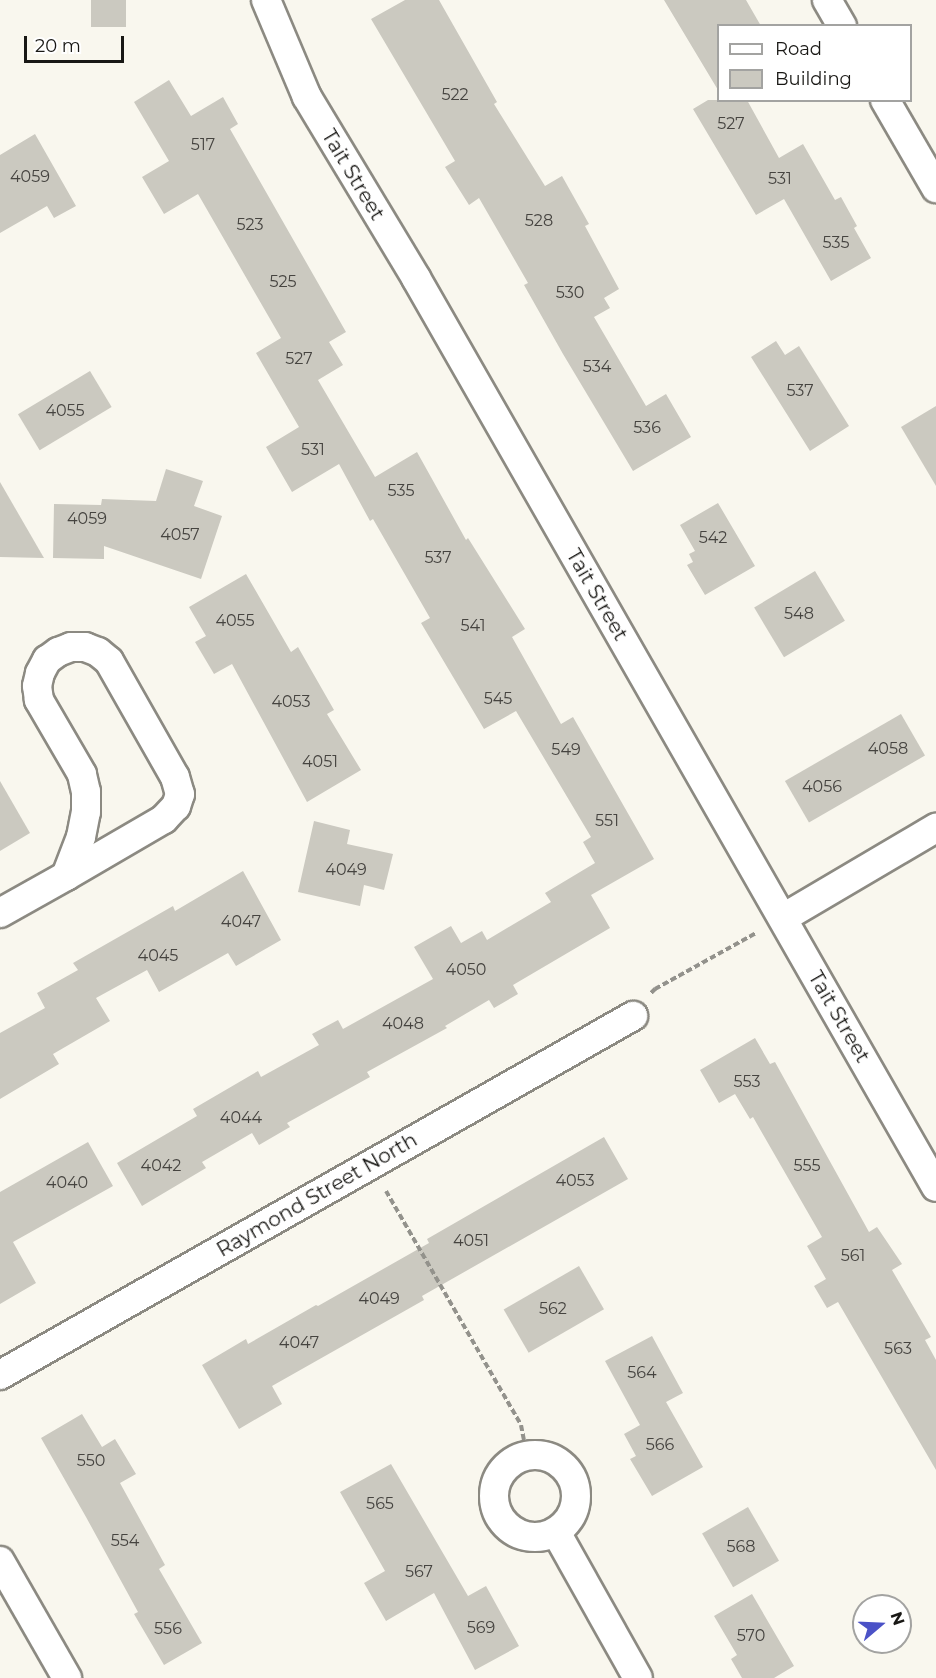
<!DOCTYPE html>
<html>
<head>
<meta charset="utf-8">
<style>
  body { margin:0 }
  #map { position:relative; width:936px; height:1678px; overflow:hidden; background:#f9f7ee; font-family:Montserrat,sans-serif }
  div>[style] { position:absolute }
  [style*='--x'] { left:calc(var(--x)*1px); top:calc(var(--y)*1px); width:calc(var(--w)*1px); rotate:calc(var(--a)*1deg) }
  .building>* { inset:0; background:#cbc9c0; transform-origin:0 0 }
  .path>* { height:4px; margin-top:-2px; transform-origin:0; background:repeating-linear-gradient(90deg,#93928c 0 6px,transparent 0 9px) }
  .roads { filter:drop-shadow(2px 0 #8c8a82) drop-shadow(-2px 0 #8c8a82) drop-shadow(0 2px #8c8a82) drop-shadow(0 -2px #8c8a82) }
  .street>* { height:28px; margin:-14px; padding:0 14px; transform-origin:14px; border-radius:14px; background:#fff }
  .street>.ring { margin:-14px; padding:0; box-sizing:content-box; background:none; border:28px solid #fff; border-radius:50% }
  span { translate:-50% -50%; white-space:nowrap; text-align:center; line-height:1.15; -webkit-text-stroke:4.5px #fff; paint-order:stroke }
  .number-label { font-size:16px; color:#464440 }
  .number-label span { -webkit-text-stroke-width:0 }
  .street-label { font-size:20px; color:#191815 }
  .legend { position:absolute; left:717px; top:24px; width:195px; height:78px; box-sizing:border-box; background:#fff; border:2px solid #a3a3a1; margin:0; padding:8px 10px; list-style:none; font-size:18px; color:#191815 }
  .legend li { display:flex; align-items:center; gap:12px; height:30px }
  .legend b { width:30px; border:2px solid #a3a3a1 }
  .north { position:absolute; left:852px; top:1594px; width:60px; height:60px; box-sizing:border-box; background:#fff; border:2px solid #a3a3a1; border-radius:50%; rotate:71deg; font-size:16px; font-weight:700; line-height:24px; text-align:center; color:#191815 }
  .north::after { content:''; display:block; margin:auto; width:21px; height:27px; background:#4b52c7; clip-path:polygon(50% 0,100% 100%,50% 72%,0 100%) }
  .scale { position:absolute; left:24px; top:36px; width:100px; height:27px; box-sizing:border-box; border:3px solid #191815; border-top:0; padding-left:8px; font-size:18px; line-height:21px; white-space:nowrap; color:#191815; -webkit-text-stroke:4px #fff; paint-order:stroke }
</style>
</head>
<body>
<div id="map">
  <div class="building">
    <i style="left:91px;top:0;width:35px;height:27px"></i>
    <i style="clip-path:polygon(405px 0,439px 0,497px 102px,494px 104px,545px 186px,562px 176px,589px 224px,585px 226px,619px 289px,604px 298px,610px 308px,594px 317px,646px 406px,666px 394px,691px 437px,633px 471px,563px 354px,524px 285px,528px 283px,479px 198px,469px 205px,445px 167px,455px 161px,371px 19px)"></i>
    <i style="clip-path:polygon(664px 0,746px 0,761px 26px,718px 26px,718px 90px)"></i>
    <i style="clip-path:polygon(169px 80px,191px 116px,223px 97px,238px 124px,230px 129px,346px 332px,329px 342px,343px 365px,318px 380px,375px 477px,417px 452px,466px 540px,468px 538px,525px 629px,512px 637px,561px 724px,573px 717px,654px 859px,591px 895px,610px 928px,513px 985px,518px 994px,494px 1008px,489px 1000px,445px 1026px,447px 1028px,367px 1072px,370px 1077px,287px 1123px,290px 1127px,259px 1145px,252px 1133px,202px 1162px,206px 1168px,142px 1206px,117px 1163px,197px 1116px,193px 1109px,258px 1071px,261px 1077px,319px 1045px,312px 1034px,338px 1020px,343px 1029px,433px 979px,414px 947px,451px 926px,461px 943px,482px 931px,487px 940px,551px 902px,545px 893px,595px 863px,583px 842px,591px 837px,516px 711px,484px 729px,421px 623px,430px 618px,373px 519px,370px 521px,339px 464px,292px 492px,266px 447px,299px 427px,256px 353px,281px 338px,198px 194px,164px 214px,142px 177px,169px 161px,134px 102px)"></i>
    <i style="clip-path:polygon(708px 100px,747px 100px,779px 158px,803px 144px,835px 200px,841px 197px,857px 226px,854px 228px,871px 258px,831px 281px,784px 199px,756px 215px,693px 109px)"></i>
    <i style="clip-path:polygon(35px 134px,76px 206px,54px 218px,47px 206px,0 233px,0 155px)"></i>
    <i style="clip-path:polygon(776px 341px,785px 355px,799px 346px,849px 426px,810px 451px,751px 357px)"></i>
    <i style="left:90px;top:371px;width:42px;height:84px;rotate:59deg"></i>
    <i style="clip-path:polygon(936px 406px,936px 486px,901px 427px)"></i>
    <i style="clip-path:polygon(166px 469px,203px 481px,194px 506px,222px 516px,201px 579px,104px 546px,104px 559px,53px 558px,54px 504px,101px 505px,102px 499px,156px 501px)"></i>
    <i style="clip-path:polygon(0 482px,44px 558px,0 557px)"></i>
    <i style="clip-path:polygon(718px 503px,755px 566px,705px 595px,687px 565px,693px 562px,689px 554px,695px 551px,680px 525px)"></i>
    <i style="left:815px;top:571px;width:58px;height:71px;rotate:59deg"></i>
    <i style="clip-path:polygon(246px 574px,291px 652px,298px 647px,334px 710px,327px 714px,361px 770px,307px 802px,232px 664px,214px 674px,195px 642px,206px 636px,189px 607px)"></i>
    <i style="left:901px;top:714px;width:48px;height:134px;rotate:60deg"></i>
    <i style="clip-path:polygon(0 781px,30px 833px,0 851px)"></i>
    <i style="clip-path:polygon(314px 821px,350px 830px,347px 844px,393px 854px,384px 890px,364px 885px,360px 906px,298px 892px)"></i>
    <i style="clip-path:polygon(243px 871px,281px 940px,236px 966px,228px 953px,159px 992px,147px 970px,96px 998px,110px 1021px,53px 1054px,59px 1064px,0 1099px,0 1033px,45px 1008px,37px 993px,78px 970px,73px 963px,173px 906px,175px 911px)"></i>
    <i style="clip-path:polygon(755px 1038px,770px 1064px,775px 1062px,869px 1232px,877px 1227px,902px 1264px,892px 1270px,931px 1337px,925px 1340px,936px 1360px,936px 1470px,838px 1302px,827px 1308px,814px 1286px,826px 1279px,807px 1246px,822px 1237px,753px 1117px,750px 1119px,735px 1094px,719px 1103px,700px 1070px)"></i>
    <i style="clip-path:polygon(604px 1137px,628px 1179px,422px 1296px,424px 1300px,272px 1386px,282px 1404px,239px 1429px,202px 1365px,246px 1339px,248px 1344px,316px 1305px,318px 1306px,429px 1243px,427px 1239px)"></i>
    <i style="clip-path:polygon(88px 1142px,113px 1186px,13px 1242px,36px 1283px,0 1304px,0 1192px)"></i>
    <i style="left:579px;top:1266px;width:50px;height:87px;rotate:60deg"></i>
    <i style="clip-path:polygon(652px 1336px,683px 1393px,666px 1402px,703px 1467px,652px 1496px,630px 1459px,636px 1456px,624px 1434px,640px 1425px,605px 1361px)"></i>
    <i style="clip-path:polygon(82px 1414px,102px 1447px,115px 1439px,136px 1474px,120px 1483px,165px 1565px,159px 1569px,202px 1643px,164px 1665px,134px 1614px,138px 1612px,86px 1517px,41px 1438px)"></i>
    <i style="clip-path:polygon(391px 1464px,468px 1596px,486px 1586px,519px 1646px,475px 1670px,434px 1593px,386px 1621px,364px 1583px,385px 1571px,340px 1492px)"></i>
    <i style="left:748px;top:1507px;width:62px;height:53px;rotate:60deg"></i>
    <i style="clip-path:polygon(752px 1594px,794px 1666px,774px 1678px,742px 1678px,731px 1659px,737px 1655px,714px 1616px)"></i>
  </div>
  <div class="path">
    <i style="--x:651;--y:993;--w:6;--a:-45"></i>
    <i style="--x:655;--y:989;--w:115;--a:-29"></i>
    <i style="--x:386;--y:1191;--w:270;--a:60"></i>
    <i style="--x:521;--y:1425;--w:31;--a:79"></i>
  </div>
  <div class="roads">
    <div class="street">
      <i style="--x:266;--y:0;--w:105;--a:67.1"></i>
      <i style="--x:307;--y:97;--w:211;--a:58.9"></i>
      <i style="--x:416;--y:278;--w:1047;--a:60.23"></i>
      <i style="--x:827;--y:0;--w:30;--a:60"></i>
      <i style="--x:885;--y:100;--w:102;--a:59.9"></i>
      <i style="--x:71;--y:647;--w:14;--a:0"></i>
      <i style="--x:85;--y:647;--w:14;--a:21"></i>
      <i style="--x:98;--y:652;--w:14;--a:39"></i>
      <i style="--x:109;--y:661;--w:133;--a:60.4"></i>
      <i style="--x:175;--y:777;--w:18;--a:74"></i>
      <i style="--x:180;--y:794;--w:13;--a:108"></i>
      <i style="--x:176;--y:806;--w:18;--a:133"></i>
      <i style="--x:164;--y:819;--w:113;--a:149.8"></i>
      <i style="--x:66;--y:876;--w:42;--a:-69"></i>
      <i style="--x:81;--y:837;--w:25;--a:-79"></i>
      <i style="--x:86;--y:812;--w:20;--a:-90"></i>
      <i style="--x:86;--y:792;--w:18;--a:-103"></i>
      <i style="--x:82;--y:774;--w:86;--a:-120.2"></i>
      <i style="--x:39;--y:700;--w:14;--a:-98"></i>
      <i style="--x:37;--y:686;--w:13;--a:-77"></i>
      <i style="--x:40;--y:673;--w:15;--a:-62"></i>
      <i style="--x:47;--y:660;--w:14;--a:-36"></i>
      <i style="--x:58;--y:652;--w:14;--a:-21"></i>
      <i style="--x:0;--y:913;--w:76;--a:-29.3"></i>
      <i style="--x:783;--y:918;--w:178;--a:-30.5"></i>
      <i style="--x:0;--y:1375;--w:728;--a:-29.56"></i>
      <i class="ring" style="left:494px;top:1455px;width:54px;height:54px"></i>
      <i style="--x:556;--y:1532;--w:167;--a:60.7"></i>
      <i style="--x:0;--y:1561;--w:135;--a:60.2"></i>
    </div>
  </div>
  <div class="number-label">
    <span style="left:455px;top:95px">522</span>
    <span style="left:731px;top:124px">527</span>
    <span style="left:203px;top:145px">517</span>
    <span style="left:30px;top:177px">4059</span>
    <span style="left:780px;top:179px">531</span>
    <span style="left:539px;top:221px">528</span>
    <span style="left:250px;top:225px">523</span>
    <span style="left:836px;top:243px">535</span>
    <span style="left:283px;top:282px">525</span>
    <span style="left:570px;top:293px">530</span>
    <span style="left:299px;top:359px">527</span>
    <span style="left:597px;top:367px">534</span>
    <span style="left:800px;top:391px">537</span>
    <span style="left:65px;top:411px">4055</span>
    <span style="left:647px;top:428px">536</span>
    <span style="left:313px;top:450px">531</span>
    <span style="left:401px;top:491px">535</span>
    <span style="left:87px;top:519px">4059</span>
    <span style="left:180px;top:535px">4057</span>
    <span style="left:713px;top:538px">542</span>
    <span style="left:438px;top:558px">537</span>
    <span style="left:799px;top:614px">548</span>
    <span style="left:235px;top:621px">4055</span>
    <span style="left:473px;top:626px">541</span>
    <span style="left:498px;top:699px">545</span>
    <span style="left:291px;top:702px">4053</span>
    <span style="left:888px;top:749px">4058</span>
    <span style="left:566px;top:750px">549</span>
    <span style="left:320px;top:762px">4051</span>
    <span style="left:822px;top:787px">4056</span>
    <span style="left:607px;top:821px">551</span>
    <span style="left:346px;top:870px">4049</span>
    <span style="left:241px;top:922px">4047</span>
    <span style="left:158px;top:956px">4045</span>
    <span style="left:466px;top:970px">4050</span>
    <span style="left:403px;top:1024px">4048</span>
    <span style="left:747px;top:1082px">553</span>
    <span style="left:241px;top:1118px">4044</span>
    <span style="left:161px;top:1166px">4042</span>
    <span style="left:807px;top:1166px">555</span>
    <span style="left:575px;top:1181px">4053</span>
    <span style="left:67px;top:1183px">4040</span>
    <span style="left:471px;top:1241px">4051</span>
    <span style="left:853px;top:1256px">561</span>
    <span style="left:379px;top:1299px">4049</span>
    <span style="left:553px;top:1309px">562</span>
    <span style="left:299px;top:1343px">4047</span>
    <span style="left:898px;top:1349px">563</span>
    <span style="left:642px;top:1373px">564</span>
    <span style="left:660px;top:1445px">566</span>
    <span style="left:91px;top:1461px">550</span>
    <span style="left:380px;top:1504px">565</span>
    <span style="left:125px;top:1541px">554</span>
    <span style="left:741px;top:1547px">568</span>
    <span style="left:419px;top:1572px">567</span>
    <span style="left:481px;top:1628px">569</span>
    <span style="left:168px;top:1629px">556</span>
    <span style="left:751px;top:1636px">570</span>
  </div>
  <div class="street-label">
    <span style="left:353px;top:175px;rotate:59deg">Tait Street</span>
    <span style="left:597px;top:595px;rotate:60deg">Tait Street</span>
    <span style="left:839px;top:1017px;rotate:60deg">Tait Street</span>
    <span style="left:317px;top:1195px;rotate:-30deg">Raymond Street North</span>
  </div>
  <ul class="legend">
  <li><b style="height:8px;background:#fff"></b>Road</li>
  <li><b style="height:16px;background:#cbc9c0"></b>Building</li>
  </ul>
  <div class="north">N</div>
  <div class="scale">20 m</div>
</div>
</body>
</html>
